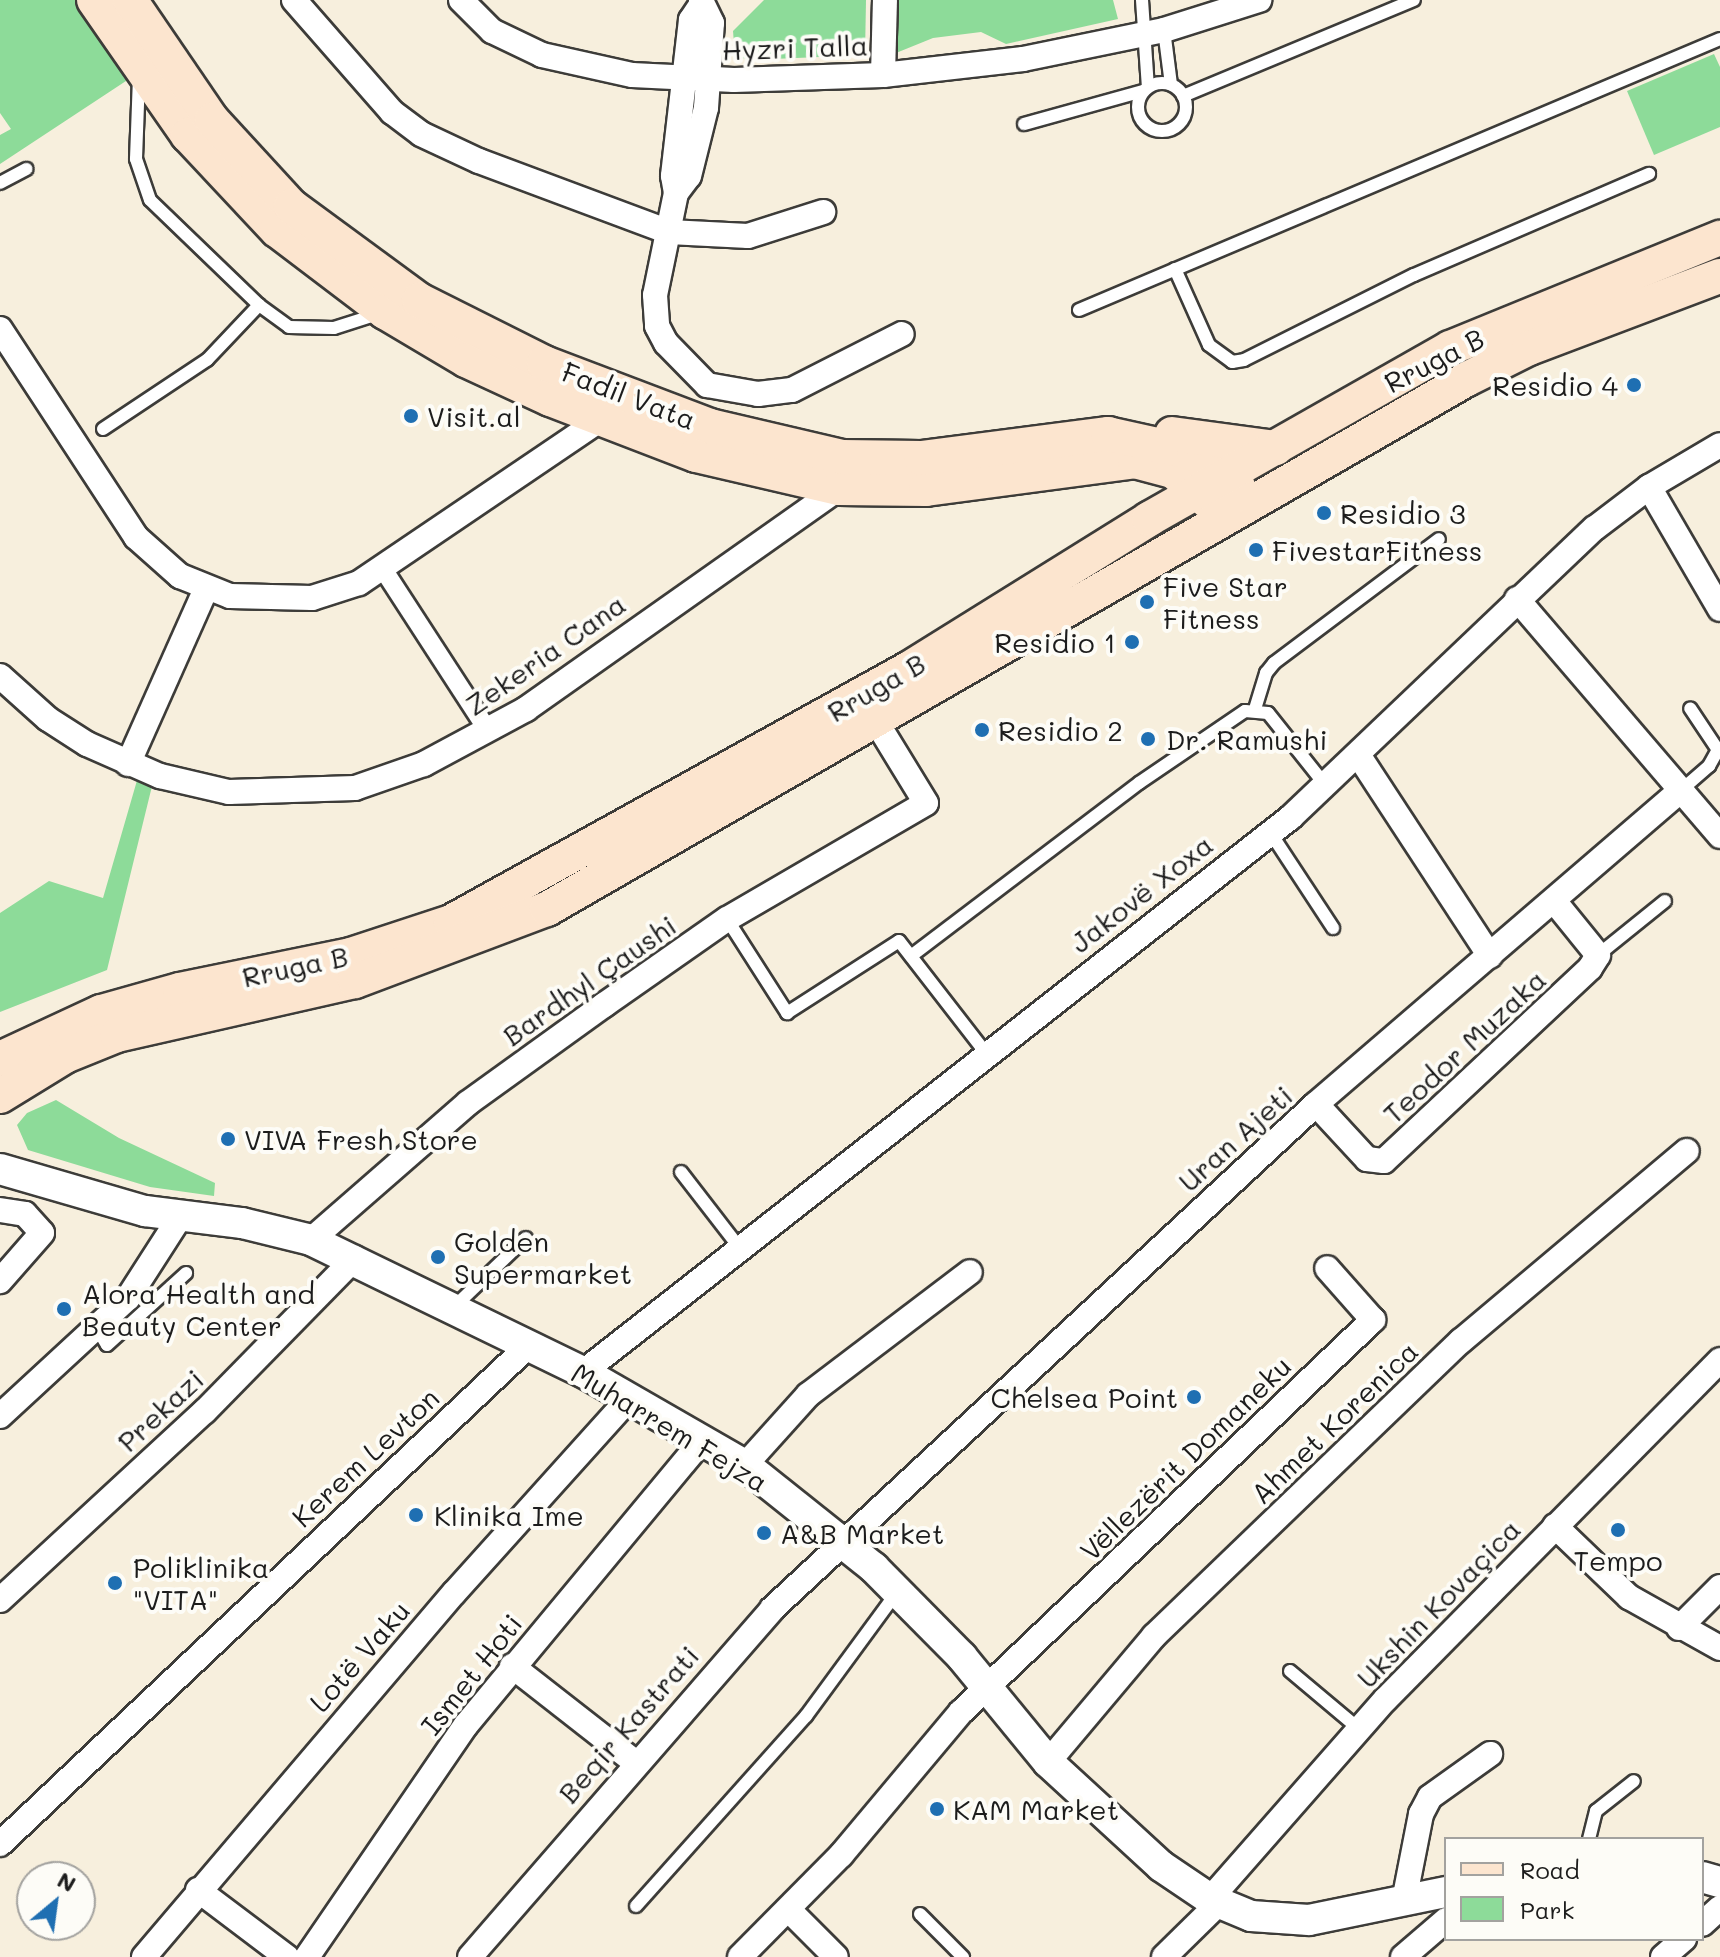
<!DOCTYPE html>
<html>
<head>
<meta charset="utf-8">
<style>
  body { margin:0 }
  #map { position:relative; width:1720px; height:1957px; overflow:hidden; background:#f7efdd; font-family:Mali,sans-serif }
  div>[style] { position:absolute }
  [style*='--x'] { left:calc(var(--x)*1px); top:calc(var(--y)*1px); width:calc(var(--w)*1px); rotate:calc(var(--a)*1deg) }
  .green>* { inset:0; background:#8ddb99 }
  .roads { filter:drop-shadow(2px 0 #3d3c39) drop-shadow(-2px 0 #3d3c39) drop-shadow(0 2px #3d3c39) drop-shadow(0 -2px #3d3c39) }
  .service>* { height:12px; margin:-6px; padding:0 6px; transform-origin:6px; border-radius:6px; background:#fff }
  .service>.ring { margin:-6px; padding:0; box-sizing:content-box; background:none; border:12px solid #fff; border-radius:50% }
  .pedestrian>* { height:18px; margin:-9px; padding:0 9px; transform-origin:9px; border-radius:9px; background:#fff }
  .minor>* { height:24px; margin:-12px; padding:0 12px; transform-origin:12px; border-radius:12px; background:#fff }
  .tertiary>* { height:30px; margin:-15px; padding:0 15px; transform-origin:15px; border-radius:15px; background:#fff }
  .secondary>* { height:34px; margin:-17px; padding:0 17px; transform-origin:17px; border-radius:17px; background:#fce5cf }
  .dots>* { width:22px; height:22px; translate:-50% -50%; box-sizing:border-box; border:4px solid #fdfcf7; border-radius:50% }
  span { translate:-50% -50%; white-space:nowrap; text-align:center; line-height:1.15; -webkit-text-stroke:8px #fdfcf7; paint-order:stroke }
  .street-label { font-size:28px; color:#1c1c1c }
  .poi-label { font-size:28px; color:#1c1c1c }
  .right { translate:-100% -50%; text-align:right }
  .left { translate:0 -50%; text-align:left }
  .legend { position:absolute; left:1444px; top:1837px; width:260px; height:104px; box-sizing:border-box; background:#fdfcf7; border:2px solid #a3a29f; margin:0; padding:10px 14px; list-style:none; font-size:24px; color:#1c1c1c }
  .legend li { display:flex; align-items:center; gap:16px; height:40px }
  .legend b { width:40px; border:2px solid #a3a29f }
  .north { position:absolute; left:16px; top:1861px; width:80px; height:80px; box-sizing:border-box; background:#fdfcf7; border:2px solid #a3a29f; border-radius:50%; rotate:29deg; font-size:22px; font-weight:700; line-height:32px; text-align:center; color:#1c1c1c }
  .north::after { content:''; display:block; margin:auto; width:28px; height:36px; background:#1f6fb2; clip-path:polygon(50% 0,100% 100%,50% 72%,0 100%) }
</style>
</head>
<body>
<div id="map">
  <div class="green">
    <i style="clip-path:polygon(0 0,76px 0,129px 79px,0 164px,0 135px,11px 129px,0 113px)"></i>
    <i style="clip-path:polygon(764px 0,866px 0,865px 55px,750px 60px,735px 56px,733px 31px)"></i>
    <i style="clip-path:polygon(896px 0,1113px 0,1118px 19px,1006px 44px,981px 32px,933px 38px,896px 53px)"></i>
    <i style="clip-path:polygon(1714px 54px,1720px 67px,1720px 127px,1654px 155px,1627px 91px)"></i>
    <i style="clip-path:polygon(138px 777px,153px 782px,107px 970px,0 1012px,0 913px,49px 881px,103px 898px)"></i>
    <i style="clip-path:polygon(56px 1100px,119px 1138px,215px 1183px,214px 1196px,150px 1187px,28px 1150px,17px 1125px,27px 1113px)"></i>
  </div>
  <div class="roads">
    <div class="service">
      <i style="--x:1142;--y:0;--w:87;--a:86.1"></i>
      <i style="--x:1164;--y:30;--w:55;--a:82.7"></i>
      <i style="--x:139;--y:77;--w:82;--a:92.1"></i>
      <i style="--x:136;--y:159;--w:43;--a:71.1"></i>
      <i style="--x:150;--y:200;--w:151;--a:43.9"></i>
      <i style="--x:259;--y:305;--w:37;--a:36"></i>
      <i style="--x:289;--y:327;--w:45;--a:1.3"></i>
      <i style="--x:334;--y:328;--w:49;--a:-17.7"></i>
      <i class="ring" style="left:1138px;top:83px;width:36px;height:36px"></i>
      <i style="--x:1183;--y:96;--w:250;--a:-22.6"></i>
      <i style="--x:1024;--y:124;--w:123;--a:-15.5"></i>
      <i style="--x:0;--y:183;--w:30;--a:-28"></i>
      <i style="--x:1175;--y:269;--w:83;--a:65.9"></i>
      <i style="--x:1209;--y:345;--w:29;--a:36"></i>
      <i style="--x:1232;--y:362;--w:12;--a:-9"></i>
      <i style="--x:1244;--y:360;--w:190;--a:-26.6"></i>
      <i style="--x:1414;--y:275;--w:256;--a:-23.3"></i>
      <i style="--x:1079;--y:310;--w:696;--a:-22.92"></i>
      <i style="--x:103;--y:429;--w:125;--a:-33.6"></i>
      <i style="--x:207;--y:360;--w:76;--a:-46.6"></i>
      <i style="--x:1255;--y:709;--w:38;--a:-73"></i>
      <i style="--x:1266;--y:673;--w:13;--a:-51"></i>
      <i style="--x:1274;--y:663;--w:206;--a:-36.9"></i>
      <i style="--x:1679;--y:792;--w:40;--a:-41"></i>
      <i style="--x:1709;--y:766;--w:18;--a:-61"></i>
      <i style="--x:1718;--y:750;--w:50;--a:-123.7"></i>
      <i style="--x:1270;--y:832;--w:115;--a:56.7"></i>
      <i style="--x:727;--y:919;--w:112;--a:57.4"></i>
      <i style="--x:787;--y:1013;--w:133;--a:-32.7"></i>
      <i style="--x:899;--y:941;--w:142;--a:52.2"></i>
      <i style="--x:1598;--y:955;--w:86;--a:-38.9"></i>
      <i style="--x:911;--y:956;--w:286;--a:-37.2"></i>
      <i style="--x:1139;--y:783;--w:128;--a:-34.2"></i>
      <i style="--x:1245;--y:711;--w:23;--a:5"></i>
      <i style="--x:1268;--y:713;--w:93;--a:51.5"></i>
      <i style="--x:681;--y:1172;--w:95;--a:52.3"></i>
      <i style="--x:453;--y:1308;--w:101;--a:-43.8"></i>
      <i style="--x:98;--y:1330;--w:17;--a:59"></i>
      <i style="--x:107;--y:1345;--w:107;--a:-42.3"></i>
      <i style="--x:1290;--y:1671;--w:90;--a:40"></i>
      <i style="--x:1589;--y:1839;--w:29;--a:-76"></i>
      <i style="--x:1596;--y:1811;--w:48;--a:-38.3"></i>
      <i style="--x:636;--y:1906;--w:255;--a:-48.2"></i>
      <i style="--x:806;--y:1716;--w:154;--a:-53.7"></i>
      <i style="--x:920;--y:1914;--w:61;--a:45"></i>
    </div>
    <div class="pedestrian">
      <i style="--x:383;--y:569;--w:194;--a:57"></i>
    </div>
    <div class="minor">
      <i style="--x:294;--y:0;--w:149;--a:48.8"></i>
      <i style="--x:392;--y:112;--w:36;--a:37"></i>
      <i style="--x:421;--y:134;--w:64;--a:25"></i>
      <i style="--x:479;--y:161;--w:203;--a:20.5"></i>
      <i style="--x:669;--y:232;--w:79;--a:2.9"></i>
      <i style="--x:748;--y:236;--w:79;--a:-17.7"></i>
      <i style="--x:461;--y:0;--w:44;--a:45"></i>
      <i style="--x:492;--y:31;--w:55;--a:25.6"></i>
      <i style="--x:542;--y:55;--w:92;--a:12.5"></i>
      <i style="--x:632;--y:75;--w:102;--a:2.8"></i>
      <i style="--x:734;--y:80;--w:149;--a:-1.9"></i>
      <i style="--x:883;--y:75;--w:141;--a:-6.5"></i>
      <i style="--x:1023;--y:59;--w:144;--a:-11.6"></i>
      <i style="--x:1164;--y:30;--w:100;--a:-17.5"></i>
      <i style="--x:701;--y:5;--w:18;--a:124"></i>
      <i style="--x:691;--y:20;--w:157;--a:96.6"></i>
      <i style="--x:673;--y:176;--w:17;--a:80"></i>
      <i style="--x:676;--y:193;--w:104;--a:101.6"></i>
      <i style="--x:655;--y:295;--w:31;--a:86"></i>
      <i style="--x:657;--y:326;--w:19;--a:62"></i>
      <i style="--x:666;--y:343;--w:59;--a:45.7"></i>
      <i style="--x:707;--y:385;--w:52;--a:10"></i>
      <i style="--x:758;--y:394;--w:34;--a:-7"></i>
      <i style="--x:792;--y:390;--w:123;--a:-27"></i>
      <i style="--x:883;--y:75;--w:75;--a:-88.5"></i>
      <i style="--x:676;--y:193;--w:21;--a:-53"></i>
      <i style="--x:689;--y:176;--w:70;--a:-76"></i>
      <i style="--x:706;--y:108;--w:85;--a:-86"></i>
      <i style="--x:712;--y:23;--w:25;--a:-116"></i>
      <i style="--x:0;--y:329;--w:249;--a:56.8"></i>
      <i style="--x:136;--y:537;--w:59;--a:41.6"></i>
      <i style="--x:180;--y:576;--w:54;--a:21.8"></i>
      <i style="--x:230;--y:596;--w:82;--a:1.4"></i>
      <i style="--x:312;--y:598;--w:49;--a:-17.7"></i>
      <i style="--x:359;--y:583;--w:291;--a:-34.1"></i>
      <i style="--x:1649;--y:487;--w:141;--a:59.8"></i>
      <i style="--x:1517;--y:599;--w:312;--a:49.4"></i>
      <i style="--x:0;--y:676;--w:64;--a:41.9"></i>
      <i style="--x:48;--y:719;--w:46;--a:32.7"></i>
      <i style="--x:87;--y:744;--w:80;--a:23.7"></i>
      <i style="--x:160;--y:776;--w:71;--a:13.1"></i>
      <i style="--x:229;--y:792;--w:126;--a:-1.8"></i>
      <i style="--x:355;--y:788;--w:73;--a:-19.2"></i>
      <i style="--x:424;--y:764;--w:116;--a:-28.3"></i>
      <i style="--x:526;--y:709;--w:383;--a:-35.2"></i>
      <i style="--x:1359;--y:756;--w:239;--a:56.8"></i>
      <i style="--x:128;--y:764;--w:192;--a:-66"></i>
      <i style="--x:1316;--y:1104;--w:75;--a:47.2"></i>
      <i style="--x:1367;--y:1159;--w:17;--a:7"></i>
      <i style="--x:1384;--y:1161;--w:282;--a:-43.1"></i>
      <i style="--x:1590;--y:968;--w:15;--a:-58"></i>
      <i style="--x:1598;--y:955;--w:68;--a:-129.1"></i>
      <i style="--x:0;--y:1210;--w:25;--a:9"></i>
      <i style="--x:25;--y:1214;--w:25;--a:48"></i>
      <i style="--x:42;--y:1233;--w:64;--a:131.2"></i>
      <i style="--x:311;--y:1240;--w:208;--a:-41.1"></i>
      <i style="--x:468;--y:1103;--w:168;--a:-35.8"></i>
      <i style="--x:604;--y:1005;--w:150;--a:-35"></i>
      <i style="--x:727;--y:919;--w:230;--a:-30.2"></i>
      <i style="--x:926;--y:803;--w:94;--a:-121.5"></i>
      <i style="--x:583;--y:1372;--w:900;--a:-38.09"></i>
      <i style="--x:1291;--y:817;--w:419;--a:-43.6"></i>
      <i style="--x:1595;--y:528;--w:68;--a:-37.2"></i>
      <i style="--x:1649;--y:487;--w:82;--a:-30.6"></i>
      <i style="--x:0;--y:1416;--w:174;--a:-42.7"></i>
      <i style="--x:128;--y:1298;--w:96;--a:-57.3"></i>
      <i style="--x:745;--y:1465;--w:94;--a:-48"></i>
      <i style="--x:808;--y:1395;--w:203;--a:-37.2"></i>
      <i style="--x:1555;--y:1526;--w:103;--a:43.8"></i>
      <i style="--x:1629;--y:1597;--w:104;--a:29.3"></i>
      <i style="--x:0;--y:1600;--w:279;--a:-42.7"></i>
      <i style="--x:205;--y:1411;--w:214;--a:-45.6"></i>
      <i style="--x:1679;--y:1628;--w:58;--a:-45"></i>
      <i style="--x:512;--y:1666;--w:156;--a:38"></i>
      <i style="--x:1048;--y:1762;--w:165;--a:-49.9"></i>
      <i style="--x:1154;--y:1636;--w:426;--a:-43.9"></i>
      <i style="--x:1461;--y:1341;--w:295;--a:-40.1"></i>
      <i style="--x:0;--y:1844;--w:724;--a:-43.32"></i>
      <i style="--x:198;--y:1890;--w:111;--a:37"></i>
      <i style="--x:1210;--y:1899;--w:266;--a:-48.7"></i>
      <i style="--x:1386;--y:1699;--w:476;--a:-45.4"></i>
      <i style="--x:1404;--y:1901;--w:89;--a:-78.9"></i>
      <i style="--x:1421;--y:1814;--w:19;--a:-62"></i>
      <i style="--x:1430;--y:1797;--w:74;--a:-35.6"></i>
      <i style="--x:789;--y:1910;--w:66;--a:45"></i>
      <i style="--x:1702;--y:1924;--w:24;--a:-42"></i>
      <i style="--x:144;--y:1957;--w:478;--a:-49.6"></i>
      <i style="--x:454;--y:1593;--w:258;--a:-48"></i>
      <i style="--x:307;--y:1957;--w:281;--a:-55.6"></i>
      <i style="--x:466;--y:1725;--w:369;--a:-50.3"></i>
      <i style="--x:470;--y:1957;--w:461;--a:-49"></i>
      <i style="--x:772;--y:1609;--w:742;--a:-42.87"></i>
      <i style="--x:1316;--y:1104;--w:479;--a:-40.7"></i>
      <i style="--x:740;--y:1957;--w:144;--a:-45.3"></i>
      <i style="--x:841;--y:1855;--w:187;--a:-50"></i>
      <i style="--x:961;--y:1712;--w:569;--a:-43.58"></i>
      <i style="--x:1373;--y:1320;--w:69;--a:-131.5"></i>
      <i style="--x:1164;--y:1957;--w:77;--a:-44.5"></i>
      <i style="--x:1403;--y:1957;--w:57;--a:-40.7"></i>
      <i style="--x:1663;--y:1957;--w:28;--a:-41"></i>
    </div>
    <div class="tertiary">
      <i style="--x:0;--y:1169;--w:151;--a:16.2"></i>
      <i style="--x:145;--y:1211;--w:98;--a:7.1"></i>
      <i style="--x:242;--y:1223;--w:71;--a:13.8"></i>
      <i style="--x:311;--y:1240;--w:302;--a:25.9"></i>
      <i style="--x:583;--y:1372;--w:187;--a:29.9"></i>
      <i style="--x:745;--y:1465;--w:165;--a:38.6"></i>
      <i style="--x:874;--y:1568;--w:125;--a:45.3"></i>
      <i style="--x:962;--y:1657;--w:136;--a:50.7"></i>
      <i style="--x:1048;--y:1762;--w:154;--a:42.6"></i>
      <i style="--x:1161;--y:1866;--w:59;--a:34"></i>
      <i style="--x:1210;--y:1899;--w:44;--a:22.5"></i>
      <i style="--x:1251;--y:1916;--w:58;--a:3.9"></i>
      <i style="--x:1309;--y:1920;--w:140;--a:-11.6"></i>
      <i style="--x:1702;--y:1877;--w:19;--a:16"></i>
    </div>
    <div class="secondary">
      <i style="--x:94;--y:0;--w:165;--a:55.2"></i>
      <i style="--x:188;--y:135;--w:130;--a:46.9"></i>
      <i style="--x:277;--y:230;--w:136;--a:37.2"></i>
      <i style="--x:385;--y:312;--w:94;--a:30.7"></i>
      <i style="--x:466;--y:360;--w:93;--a:24.9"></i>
      <i style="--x:550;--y:399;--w:156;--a:21"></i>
      <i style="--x:696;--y:455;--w:147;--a:13"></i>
      <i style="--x:839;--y:488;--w:87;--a:0.7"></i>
      <i style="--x:926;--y:489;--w:211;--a:-7.6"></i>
      <i style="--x:1135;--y:461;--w:39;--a:15"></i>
      <i style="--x:1173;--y:471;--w:53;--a:41.2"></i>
      <i style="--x:130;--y:0;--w:145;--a:55.7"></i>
      <i style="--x:212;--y:120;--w:117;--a:47.4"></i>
      <i style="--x:291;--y:206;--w:159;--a:36.3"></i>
      <i style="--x:419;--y:300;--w:140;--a:26.7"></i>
      <i style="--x:544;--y:363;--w:178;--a:20.8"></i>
      <i style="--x:710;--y:426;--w:136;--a:13.2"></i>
      <i style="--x:842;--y:457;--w:79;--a:0.7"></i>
      <i style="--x:921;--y:458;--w:189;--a:-7.3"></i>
      <i style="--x:1108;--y:434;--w:88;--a:12.5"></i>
      <i style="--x:1194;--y:453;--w:56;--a:37.7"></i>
      <i style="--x:1172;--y:434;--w:105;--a:7.7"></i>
      <i style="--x:0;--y:1059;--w:111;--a:-25"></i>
      <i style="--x:101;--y:1012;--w:82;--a:-15.6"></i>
      <i style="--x:180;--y:990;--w:175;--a:-11.6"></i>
      <i style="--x:351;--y:955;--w:105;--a:-18.3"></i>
      <i style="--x:451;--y:922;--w:525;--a:-28.96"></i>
      <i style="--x:910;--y:668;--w:282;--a:-31.9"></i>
      <i style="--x:1149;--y:519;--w:346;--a:-29.6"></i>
      <i style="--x:1450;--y:348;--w:292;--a:-22.2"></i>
      <i style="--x:0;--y:1096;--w:76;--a:-31.6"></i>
      <i style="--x:65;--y:1056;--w:56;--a:-22"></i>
      <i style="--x:117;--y:1035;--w:244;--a:-12.8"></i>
      <i style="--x:355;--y:981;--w:205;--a:-20.6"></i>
      <i style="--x:547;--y:909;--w:1060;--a:-29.95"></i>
      <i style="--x:1465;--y:380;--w:72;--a:-26.6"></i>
      <i style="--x:1529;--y:348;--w:204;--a:-20.7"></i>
    </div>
  </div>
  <div class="dots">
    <i style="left:1634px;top:385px;background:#1f6fb2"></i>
    <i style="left:411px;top:416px;background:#1f6fb2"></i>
    <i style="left:1324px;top:513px;background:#1f6fb2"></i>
    <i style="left:1256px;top:550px;background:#1f6fb2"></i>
    <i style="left:1147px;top:602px;background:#1f6fb2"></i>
    <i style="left:1132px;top:642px;background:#1f6fb2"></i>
    <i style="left:982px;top:730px;background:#1f6fb2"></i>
    <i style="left:1148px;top:739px;background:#1f6fb2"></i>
    <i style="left:228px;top:1139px;background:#1f6fb2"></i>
    <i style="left:438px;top:1257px;background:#1f6fb2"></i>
    <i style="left:64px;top:1309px;background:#1f6fb2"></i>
    <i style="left:1194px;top:1397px;background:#1f6fb2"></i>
    <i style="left:416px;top:1515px;background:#1f6fb2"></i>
    <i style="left:1618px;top:1530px;background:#1f6fb2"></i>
    <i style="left:764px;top:1533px;background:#1f6fb2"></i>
    <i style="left:115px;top:1583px;background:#1f6fb2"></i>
    <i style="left:937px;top:1809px;background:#1f6fb2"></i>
  </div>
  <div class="street-label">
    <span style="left:795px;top:47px;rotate:-2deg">Hyzri Talla</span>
    <span style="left:1434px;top:360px;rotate:-27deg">Rruga B</span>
    <span style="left:629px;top:395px;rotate:21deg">Fadil Vata</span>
    <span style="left:545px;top:654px;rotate:-35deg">Zekeria Cana</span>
    <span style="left:876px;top:687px;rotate:-30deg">Rruga B</span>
    <span style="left:1141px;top:893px;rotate:-38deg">Jakovë Xoxa</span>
    <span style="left:295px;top:966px;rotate:-12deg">Rruga B</span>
    <span style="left:589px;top:980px;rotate:-35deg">Bardhyl Çaushi</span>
    <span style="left:1464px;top:1046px;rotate:-43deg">Teodor Muzaka</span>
    <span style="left:1235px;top:1138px;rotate:-42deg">Uran Ajeti</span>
    <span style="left:160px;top:1410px;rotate:-43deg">Prekazi</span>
    <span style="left:1334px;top:1422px;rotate:-44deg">Ahmet Korenica</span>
    <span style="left:670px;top:1427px;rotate:31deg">Muharrem Fejza</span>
    <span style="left:365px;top:1457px;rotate:-43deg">Kerem Levton</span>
    <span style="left:1185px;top:1458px;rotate:-44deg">Vëllezërit Domaneku</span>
    <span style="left:1438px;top:1603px;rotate:-46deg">Ukshin Kovaçica</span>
    <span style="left:359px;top:1656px;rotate:-49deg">Lotë Vaku</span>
    <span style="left:471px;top:1674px;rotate:-52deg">Ismet Hoti</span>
    <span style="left:628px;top:1724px;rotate:-49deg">Beqir Kastrati</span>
  </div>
  <div class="poi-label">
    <span class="right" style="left:1618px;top:385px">Residio 4</span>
    <span class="left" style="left:427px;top:416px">Visit.al</span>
    <span class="left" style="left:1340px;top:513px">Residio 3</span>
    <span class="left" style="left:1272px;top:550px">FivestarFitness</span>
    <span class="left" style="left:1163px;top:602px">Five Star<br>Fitness</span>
    <span class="right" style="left:1116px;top:642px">Residio 1</span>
    <span class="left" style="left:998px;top:730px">Residio 2</span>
    <span class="left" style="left:1166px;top:739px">Dr. Ramushi</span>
    <span class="left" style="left:244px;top:1139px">VIVA Fresh Store</span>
    <span class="left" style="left:454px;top:1257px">Golden<br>Supermarket</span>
    <span class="left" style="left:82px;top:1309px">Alora Health and<br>Beauty Center</span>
    <span class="right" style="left:1178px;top:1397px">Chelsea Point</span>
    <span class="left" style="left:434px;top:1515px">Klinika Ime</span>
    <span class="left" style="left:780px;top:1533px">A&amp;B Market</span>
    <span style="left:1618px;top:1560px">Tempo</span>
    <span class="left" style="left:133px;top:1583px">Poliklinika<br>"VITA"</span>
    <span class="left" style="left:953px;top:1809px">KAM Market</span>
  </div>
  <ul class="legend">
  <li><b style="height:10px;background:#fce5cf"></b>Road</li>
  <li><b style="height:22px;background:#8ddb99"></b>Park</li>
  </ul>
  <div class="north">N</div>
</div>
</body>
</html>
